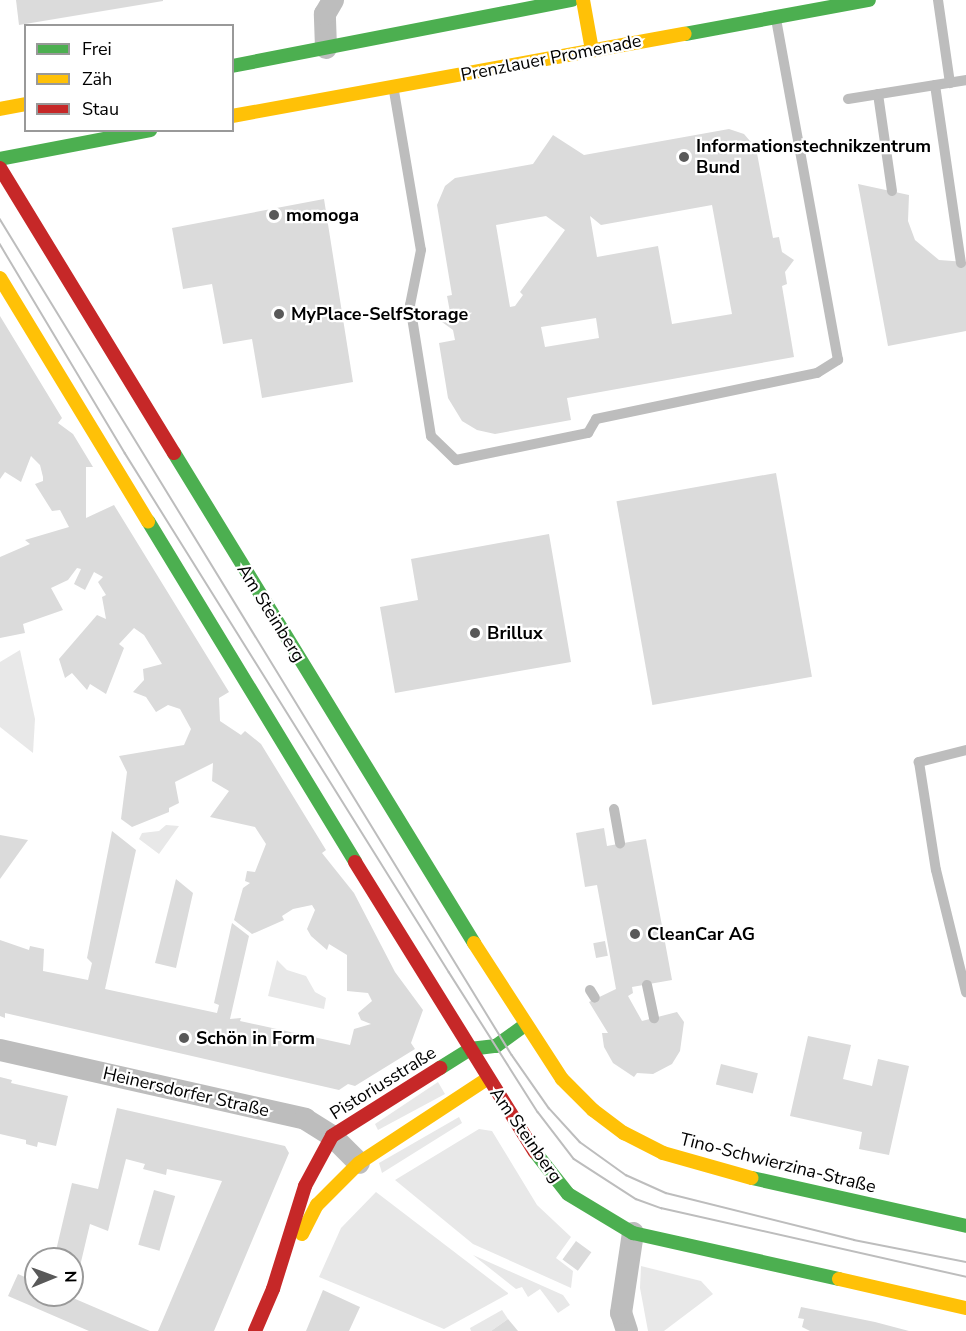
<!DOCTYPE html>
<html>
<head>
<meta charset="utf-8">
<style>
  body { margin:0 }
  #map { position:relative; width:966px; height:1331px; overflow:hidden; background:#fff; font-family:"Nunito Sans",sans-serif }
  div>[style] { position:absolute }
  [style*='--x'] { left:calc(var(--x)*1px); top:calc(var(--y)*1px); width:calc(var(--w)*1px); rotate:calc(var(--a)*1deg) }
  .green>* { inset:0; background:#e8e8e8 }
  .building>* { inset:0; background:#dbdbdb; transform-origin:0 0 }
  .lane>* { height:10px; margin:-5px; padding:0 5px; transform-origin:5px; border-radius:5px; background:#bdbdbd }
  .street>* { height:22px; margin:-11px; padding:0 11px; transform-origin:11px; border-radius:11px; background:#bdbdbd }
  .fast>* { height:14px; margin:-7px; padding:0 7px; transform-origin:7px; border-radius:7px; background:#4caf50 }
  .slow>* { height:14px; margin:-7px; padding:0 7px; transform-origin:7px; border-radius:7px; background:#ffc107 }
  .jam>* { height:14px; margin:-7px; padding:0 7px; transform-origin:7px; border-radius:7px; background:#c62828 }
  .tram>* { height:1.5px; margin:-0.75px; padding:0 0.75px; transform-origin:0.75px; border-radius:0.75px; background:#bdbdbd }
  .dots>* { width:16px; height:16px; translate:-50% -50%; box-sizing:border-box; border:3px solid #fff; border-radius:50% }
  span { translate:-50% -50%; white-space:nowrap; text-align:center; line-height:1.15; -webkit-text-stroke:4.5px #fff; paint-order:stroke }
  .street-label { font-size:18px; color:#000 }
  .poi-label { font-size:18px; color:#000; font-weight:700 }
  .left { translate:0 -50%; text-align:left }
  .legend { position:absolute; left:24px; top:24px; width:210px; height:108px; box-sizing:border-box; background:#fff; border:2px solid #999; margin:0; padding:8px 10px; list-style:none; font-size:18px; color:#000 }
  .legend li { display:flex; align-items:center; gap:12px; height:30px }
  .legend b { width:30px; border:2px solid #999 }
  .north { position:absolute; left:24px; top:1247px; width:60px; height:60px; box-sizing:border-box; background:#fff; border:2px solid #999; border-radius:50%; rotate:89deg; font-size:16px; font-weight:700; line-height:24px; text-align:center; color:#000 }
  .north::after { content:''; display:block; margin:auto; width:21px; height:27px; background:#595959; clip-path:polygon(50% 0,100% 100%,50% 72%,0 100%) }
</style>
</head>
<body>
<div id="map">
  <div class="green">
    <i style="clip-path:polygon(20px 650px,35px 719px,33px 753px,0 727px,0 662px)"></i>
    <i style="clip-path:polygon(166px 825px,179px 826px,159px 854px,139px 839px,142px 833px,159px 831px)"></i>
    <i style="clip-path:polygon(277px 960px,287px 970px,306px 976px,315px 992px,326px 998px,324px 1009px,268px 996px)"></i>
    <i style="clip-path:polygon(438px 1082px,445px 1094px,378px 1130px,375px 1124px)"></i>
    <i style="clip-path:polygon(459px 1117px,462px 1123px,382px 1173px,379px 1163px)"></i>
    <i style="clip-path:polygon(479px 1129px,492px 1131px,537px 1205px,571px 1237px,556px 1258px,573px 1271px,571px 1288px,473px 1244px,395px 1180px)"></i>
    <i style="clip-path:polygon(376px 1192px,508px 1293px,508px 1294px,444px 1329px,319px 1277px,341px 1228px)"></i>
    <i style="clip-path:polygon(473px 1255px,563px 1295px,570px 1305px,558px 1313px,540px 1289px,528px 1297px,522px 1287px,516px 1289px)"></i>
    <i style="clip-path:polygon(641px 1266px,701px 1281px,713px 1294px,664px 1331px,648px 1331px,640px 1288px)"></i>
    <i style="clip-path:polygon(502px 1310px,508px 1319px,491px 1331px,471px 1331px,470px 1328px)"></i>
  </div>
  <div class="building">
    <i style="clip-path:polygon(16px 0,163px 0,163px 1px,19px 25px)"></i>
    <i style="clip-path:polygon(evenodd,729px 129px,744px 134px,756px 148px,773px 238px,779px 237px,782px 252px,794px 260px,785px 272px,787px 284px,782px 286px,794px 357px,567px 398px,571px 420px,495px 434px,477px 430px,462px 421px,448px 398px,439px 343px,455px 340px,453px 330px,442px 322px,450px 312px,447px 296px,452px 295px,437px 205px,445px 186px,455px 178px,533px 164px,553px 135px,584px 155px,729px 129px,712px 205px,732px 314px,672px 324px,658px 246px,597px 257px,590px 216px,601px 225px,712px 205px,729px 129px,546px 216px,565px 230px,520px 292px,523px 295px,515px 306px,510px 307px,496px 225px,546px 216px,729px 129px,596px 318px,599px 338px,545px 347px,541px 327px,596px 318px)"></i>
    <i style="clip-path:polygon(858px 184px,909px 195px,908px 221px,915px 240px,939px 260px,966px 262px,966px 331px,888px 346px)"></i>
    <i style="clip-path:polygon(324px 199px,353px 382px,262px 398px,252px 339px,223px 344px,212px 284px,183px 289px,172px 228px)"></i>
    <i style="clip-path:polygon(0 316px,62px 418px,58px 423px,73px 434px,93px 467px,86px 467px,86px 518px,114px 505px,229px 692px,219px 698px,220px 721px,241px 735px,245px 731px,261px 744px,326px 850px,322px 853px,354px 893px,395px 972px,423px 1010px,411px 1043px,415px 1049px,355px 1086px,348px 1084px,339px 1090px,5px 1013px,5px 1018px,0 1016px,0 940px,29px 950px,30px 946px,44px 949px,43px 971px,88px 980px,92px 963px,87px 958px,112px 831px,136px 850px,105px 989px,217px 1013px,219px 1005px,214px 1003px,232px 923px,249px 936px,230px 1019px,241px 1018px,240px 1021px,350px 1045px,354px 1029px,371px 1024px,361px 1020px,358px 1013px,372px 1001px,368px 993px,347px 991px,347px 955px,329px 944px,327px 950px,311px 936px,307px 929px,315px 910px,312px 905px,293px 909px,282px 916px,284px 920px,252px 934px,234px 920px,243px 888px,250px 883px,245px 881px,247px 871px,255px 872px,266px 844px,255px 827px,210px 817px,229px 791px,212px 781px,213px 763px,175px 782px,179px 803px,169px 808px,169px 812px,132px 827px,121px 819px,127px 772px,119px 756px,184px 745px,191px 729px,180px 709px,168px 705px,156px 712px,146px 697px,133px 692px,144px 680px,143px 669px,162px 664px,144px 635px,134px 628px,119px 644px,124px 648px,106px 694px,90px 684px,87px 690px,72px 673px,65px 678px,59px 659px,97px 615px,106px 619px,102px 597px,106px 595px,98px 582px,103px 577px,94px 572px,85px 590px,74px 584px,81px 569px,77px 568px,68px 580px,51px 588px,63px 610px,23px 624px,25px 633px,0 638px,0 557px,30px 544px,25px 540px,69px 527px,60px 510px,52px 511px,35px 484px,43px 481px,43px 477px,40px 465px,31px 456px,21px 482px,5px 472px,0 479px)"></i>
    <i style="left:776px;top:473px;width:207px;height:162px;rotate:80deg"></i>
    <i style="clip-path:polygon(549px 534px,571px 662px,395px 693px,380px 607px,418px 600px,411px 559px)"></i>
    <i style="clip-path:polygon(604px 828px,607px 846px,646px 839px,672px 980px,632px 987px,633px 993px,628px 996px,642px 1021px,677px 1012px,684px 1022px,680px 1051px,672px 1064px,653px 1074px,637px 1073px,634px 1077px,613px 1063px,604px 1047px,602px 1033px,608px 1033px,589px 1002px,616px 989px,597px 885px,585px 887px,576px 833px)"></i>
    <i style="clip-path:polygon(0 835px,28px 840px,0 879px)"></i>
    <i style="clip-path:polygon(176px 879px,193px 893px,176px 968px,155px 963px)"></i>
    <i style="left:605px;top:941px;width:15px;height:12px;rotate:79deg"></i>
    <i style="clip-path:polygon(808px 1036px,851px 1045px,843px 1079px,872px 1086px,878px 1059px,909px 1066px,889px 1155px,859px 1149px,862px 1132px,790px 1116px)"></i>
    <i style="left:721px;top:1064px;width:38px;height:21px;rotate:14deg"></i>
    <i style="clip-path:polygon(0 1077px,12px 1080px,11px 1083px,68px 1096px,56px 1146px,38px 1142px,37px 1147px,26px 1144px,26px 1140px,0 1134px)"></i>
    <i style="clip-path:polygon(117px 1108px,285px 1146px,289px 1153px,214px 1331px,158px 1331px,222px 1181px,167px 1169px,166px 1175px,143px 1169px,145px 1164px,126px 1159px,108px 1231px,90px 1224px,76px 1283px,72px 1282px,72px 1259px,54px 1259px,72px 1183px,98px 1189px)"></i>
    <i style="left:154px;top:1190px;width:22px;height:57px;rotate:16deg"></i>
    <i style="left:576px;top:1241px;width:19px;height:23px;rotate:36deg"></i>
    <i style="clip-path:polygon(18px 1274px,36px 1282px,36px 1295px,66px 1295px,150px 1331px,89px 1331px,8px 1296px)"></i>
    <i style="clip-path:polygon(323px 1290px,360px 1307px,349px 1331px,306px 1331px)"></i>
    <i style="clip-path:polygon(801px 1307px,875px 1322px,909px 1331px,810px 1331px,802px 1327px,804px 1319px,798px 1318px)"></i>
    <i style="clip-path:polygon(508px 1319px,518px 1331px,491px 1331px)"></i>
  </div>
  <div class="lane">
    <i style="--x:938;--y:0;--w:84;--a:81.8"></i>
    <i style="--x:935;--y:85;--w:180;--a:81.7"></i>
    <i style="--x:394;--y:91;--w:161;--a:80.4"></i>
    <i style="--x:421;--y:250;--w:56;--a:101.3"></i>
    <i style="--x:410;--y:305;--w:133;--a:80.9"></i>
    <i style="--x:431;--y:436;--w:35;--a:44"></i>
    <i style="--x:456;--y:460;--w:135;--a:-11.6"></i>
    <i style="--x:588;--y:433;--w:16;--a:-60"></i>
    <i style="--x:596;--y:419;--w:226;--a:-11.8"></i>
    <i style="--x:817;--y:373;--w:25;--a:-32"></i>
    <i style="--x:838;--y:360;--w:346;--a:-100.3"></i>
    <i style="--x:878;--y:94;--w:98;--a:81.8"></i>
    <i style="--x:848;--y:99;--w:120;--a:-9.1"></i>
    <i style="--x:966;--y:750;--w:49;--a:165.7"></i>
    <i style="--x:919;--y:762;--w:109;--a:81.1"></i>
    <i style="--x:936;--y:870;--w:126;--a:76.2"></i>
    <i style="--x:614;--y:809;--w:35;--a:80"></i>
    <i style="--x:647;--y:985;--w:34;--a:78"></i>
    <i style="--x:590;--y:990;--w:9;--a:58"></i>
  </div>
  <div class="street">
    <i style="--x:326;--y:48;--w:34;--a:-92"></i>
    <i style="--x:325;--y:14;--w:16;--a:-60"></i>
    <i style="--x:0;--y:1050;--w:313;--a:12.7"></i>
    <i style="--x:305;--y:1119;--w:32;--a:32"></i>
    <i style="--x:332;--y:1136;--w:38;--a:45"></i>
    <i style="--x:627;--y:1331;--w:19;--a:-108"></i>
    <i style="--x:621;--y:1313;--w:81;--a:-81.5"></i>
  </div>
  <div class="fast">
    <i style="--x:685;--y:34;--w:187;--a:-10.5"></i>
    <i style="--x:232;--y:66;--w:346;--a:-11"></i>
    <i style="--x:0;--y:159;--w:153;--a:-10.9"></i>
    <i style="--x:174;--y:453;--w:575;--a:58.52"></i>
    <i style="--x:148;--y:521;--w:399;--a:58.7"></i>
    <i style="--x:440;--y:1068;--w:36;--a:-32"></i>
    <i style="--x:470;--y:1049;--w:26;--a:-7"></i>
    <i style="--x:496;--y:1046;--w:36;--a:-36"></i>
    <i style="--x:535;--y:1152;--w:53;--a:51.8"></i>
    <i style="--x:568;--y:1194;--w:76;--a:31"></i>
    <i style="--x:633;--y:1233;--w:211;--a:12.6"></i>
    <i style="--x:752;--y:1178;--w:219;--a:12.6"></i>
  </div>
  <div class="slow">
    <i style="--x:583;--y:0;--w:51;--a:79.8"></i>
    <i style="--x:0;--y:109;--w:26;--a:-11"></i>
    <i style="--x:232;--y:116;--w:460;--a:-10.3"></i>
    <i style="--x:0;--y:278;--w:285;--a:58.7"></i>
    <i style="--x:474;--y:943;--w:162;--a:57.1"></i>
    <i style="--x:562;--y:1079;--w:44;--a:45"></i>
    <i style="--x:593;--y:1110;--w:39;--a:37"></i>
    <i style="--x:624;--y:1133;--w:44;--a:27.1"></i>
    <i style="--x:663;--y:1153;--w:92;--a:15.7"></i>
    <i style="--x:302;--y:1234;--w:33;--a:-63"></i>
    <i style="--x:317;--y:1205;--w:59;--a:-45"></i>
    <i style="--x:359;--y:1163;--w:153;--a:-33.3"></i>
    <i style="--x:839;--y:1279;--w:130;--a:12.9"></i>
  </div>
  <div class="jam">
    <i style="--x:0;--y:168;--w:334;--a:58.6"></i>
    <i style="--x:355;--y:862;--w:341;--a:58.2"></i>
    <i style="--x:255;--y:1331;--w:46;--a:-66.8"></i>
    <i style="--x:273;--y:1289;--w:108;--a:-72.7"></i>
    <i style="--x:305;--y:1186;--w:57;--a:-61.6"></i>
    <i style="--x:332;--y:1136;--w:128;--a:-32.2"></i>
  </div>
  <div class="tram">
    <i style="--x:0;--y:219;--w:980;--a:58.52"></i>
    <i style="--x:512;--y:1055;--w:65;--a:55.1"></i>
    <i style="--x:549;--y:1108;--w:46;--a:47.6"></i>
    <i style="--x:580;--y:1142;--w:57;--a:35.7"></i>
    <i style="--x:626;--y:1175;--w:44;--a:24.2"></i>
    <i style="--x:666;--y:1193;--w:194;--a:14"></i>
    <i style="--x:854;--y:1240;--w:114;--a:11.1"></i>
    <i style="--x:0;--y:244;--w:244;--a:59.1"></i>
    <i style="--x:125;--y:453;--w:612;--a:58.02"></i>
    <i style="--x:449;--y:972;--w:166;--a:57.6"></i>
    <i style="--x:538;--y:1112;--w:59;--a:52.5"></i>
    <i style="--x:574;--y:1159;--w:74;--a:32.8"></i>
    <i style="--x:636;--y:1199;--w:27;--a:20"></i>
    <i style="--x:661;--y:1208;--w:313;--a:12.7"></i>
  </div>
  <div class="dots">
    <i style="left:684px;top:157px;background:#595959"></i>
    <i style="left:274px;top:215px;background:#595959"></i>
    <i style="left:279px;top:314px;background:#595959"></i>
    <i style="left:475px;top:633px;background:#595959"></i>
    <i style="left:635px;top:934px;background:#595959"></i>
    <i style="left:184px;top:1038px;background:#595959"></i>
  </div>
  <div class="street-label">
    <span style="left:551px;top:58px;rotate:-11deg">Prenzlauer Promenade</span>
    <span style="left:271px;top:613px;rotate:58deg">Am Steinberg</span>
    <span style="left:383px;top:1083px;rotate:-32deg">Pistoriusstraße</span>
    <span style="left:186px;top:1092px;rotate:13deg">Heinersdorfer Straße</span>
    <span style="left:526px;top:1135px;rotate:55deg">Am Steinberg</span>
    <span style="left:778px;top:1163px;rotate:14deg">Tino-Schwierzina-Straße</span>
  </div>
  <div class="poi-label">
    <span class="left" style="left:696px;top:157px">Informationstechnikzentrum<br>Bund</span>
    <span class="left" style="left:286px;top:215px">momoga</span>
    <span class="left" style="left:291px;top:314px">MyPlace-SelfStorage</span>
    <span class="left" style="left:487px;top:633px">Brillux</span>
    <span class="left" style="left:647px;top:934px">CleanCar AG</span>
    <span class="left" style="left:196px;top:1038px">Schön in Form</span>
  </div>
  <ul class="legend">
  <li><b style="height:8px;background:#4caf50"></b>Frei</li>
  <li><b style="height:8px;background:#ffc107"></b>Zäh</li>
  <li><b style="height:8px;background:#c62828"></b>Stau</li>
  </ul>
  <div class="north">N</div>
</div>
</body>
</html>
